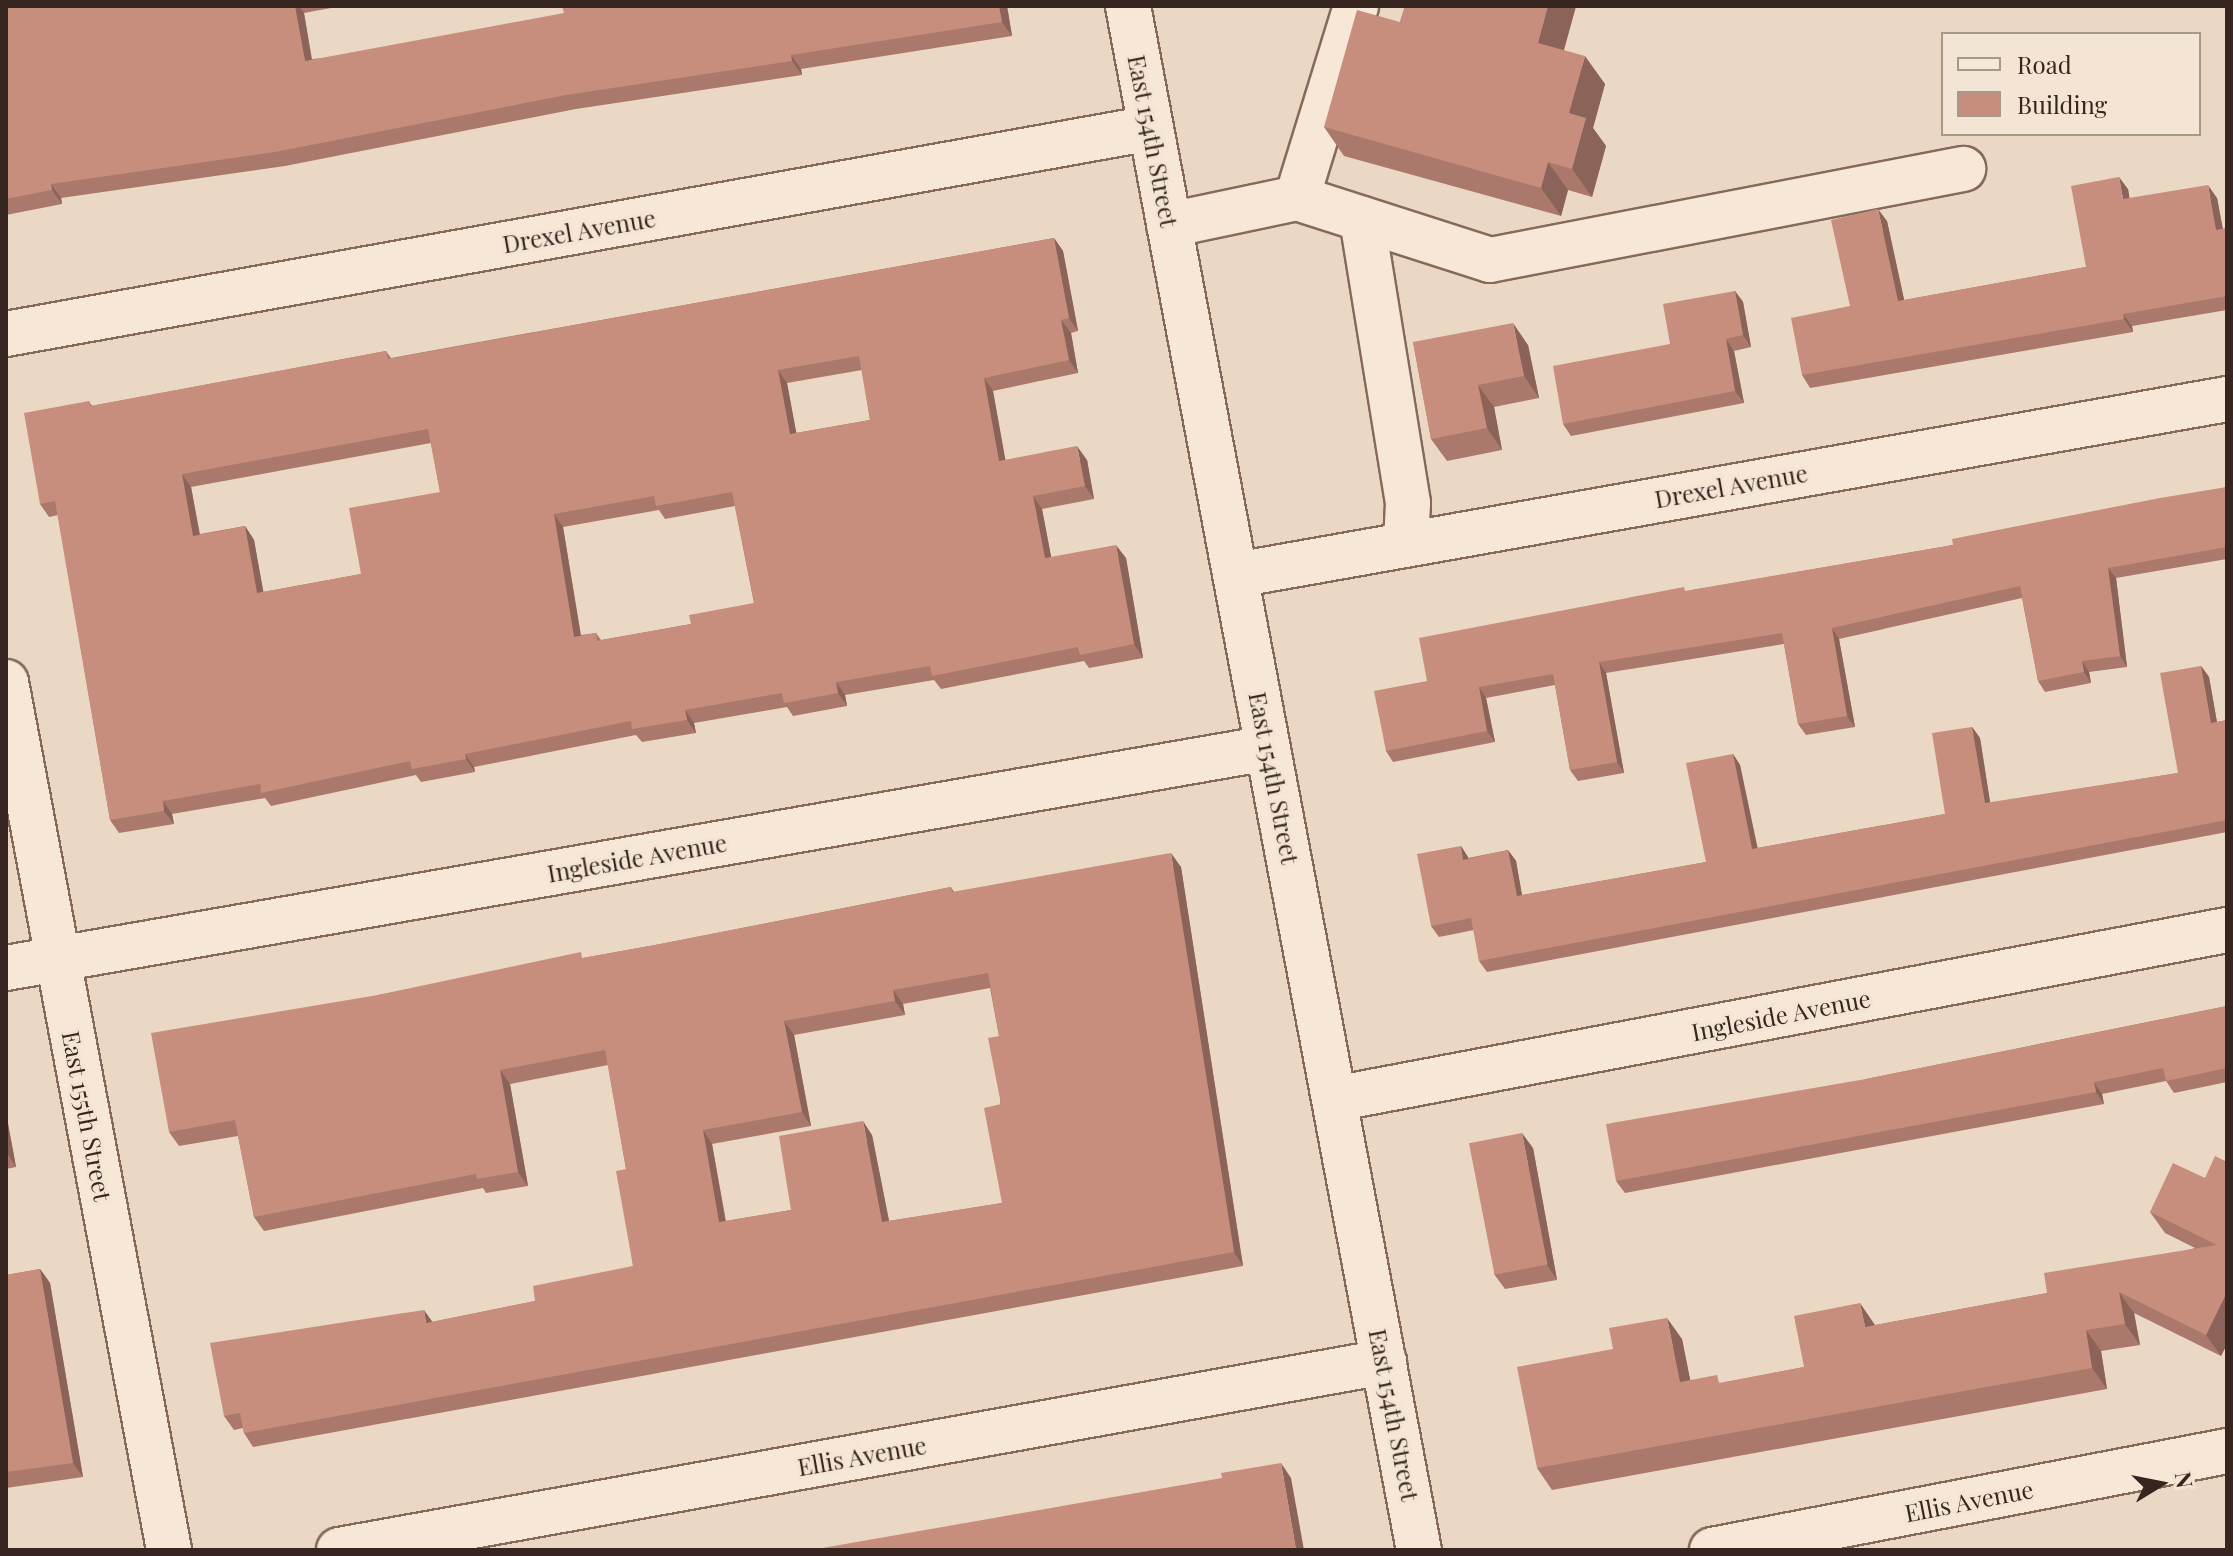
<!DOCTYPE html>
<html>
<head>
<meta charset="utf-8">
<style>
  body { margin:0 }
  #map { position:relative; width:2233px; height:1556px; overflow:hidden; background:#ebd8c4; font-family:"Playfair Display",serif }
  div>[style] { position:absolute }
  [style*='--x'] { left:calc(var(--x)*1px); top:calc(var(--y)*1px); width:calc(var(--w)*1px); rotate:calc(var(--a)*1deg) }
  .roads { filter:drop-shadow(2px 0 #856a5c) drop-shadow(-2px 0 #856a5c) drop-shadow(0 2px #856a5c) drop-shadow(0 -2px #856a5c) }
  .minor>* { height:44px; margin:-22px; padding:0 22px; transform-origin:22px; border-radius:22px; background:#f7e7d7 }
  .wall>* { inset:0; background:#ab796c }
  .shaded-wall>* { inset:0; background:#8b6358 }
  .building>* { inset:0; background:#c78d7d; transform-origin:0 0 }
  span { translate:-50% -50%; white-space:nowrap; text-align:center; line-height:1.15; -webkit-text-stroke:6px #f3e4d4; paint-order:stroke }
  .street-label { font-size:24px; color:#36261f }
  .frame { position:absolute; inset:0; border:8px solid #36261f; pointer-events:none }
  .legend { position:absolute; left:1941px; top:32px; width:260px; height:104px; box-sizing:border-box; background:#f3e4d4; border:2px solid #a7988c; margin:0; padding:10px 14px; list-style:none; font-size:24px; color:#36261f }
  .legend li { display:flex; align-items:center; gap:16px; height:40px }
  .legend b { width:40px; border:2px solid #a7988c }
  .north { position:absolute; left:2121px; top:1444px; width:80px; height:80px; -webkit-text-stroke:6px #f3e4d4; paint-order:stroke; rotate:80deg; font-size:22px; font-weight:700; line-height:32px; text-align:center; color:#36261f }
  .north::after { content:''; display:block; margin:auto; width:28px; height:36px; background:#36261f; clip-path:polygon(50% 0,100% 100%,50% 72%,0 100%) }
</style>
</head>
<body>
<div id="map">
  <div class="roads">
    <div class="minor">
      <i style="--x:1128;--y:6;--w:1571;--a:79.33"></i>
      <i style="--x:1297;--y:198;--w:203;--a:17.8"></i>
      <i style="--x:1490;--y:260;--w:482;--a:-10.9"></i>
      <i style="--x:1362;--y:219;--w:288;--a:80.8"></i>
      <i style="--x:1408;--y:503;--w:40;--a:92.9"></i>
      <i style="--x:1169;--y:225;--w:131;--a:-11.9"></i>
      <i style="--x:1297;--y:198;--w:201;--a:-72.9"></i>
      <i style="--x:6;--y:334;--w:1163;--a:-10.2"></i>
      <i style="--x:1236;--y:575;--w:1007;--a:-10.07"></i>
      <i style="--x:6;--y:682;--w:883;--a:79.36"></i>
      <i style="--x:6;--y:968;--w:1281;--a:-9.89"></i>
      <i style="--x:1334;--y:1099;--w:909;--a:-10.72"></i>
      <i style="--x:339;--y:1550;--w:1062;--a:-10.2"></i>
      <i style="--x:1712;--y:1550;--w:524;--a:-10.88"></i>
    </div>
  </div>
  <div class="wall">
    <i style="clip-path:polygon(6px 6px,342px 6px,304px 13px,312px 59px,1007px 6px,1012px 36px,801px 69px,802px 75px,576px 109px,285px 166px,61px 198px,62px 204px,6px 215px)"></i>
    <i style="clip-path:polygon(1405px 6px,1576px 6px,1564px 50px,1605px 84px,1593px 128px,1606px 146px,1592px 197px,1568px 190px,1561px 216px,1344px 156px,1324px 127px,1400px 22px)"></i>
    <i style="clip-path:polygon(2128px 189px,2129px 198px,2217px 198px,2223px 229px,2227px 228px,2227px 310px,2132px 326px,2133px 332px,1810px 388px,1802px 375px,1850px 306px,1887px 221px,1904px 300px,2086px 267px)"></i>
    <i style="clip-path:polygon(evenodd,1054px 238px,1063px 251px,1078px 331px,1071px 333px,1078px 373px,993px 391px,1005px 460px,1087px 460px,1094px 499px,1042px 509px,1051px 557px,1126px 558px,1143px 658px,1089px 668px,1084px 661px,941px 689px,934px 680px,845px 695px,847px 706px,793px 716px,787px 707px,694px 723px,696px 733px,642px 742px,636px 735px,474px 767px,475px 772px,421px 782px,416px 775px,271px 806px,265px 798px,172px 814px,174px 824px,119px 833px,110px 820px,58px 515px,49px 517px,40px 504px,89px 401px,92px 406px,386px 351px,391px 358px,1054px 238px,862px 370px,870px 420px,796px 433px,787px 383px,862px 370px,1054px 238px,431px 443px,440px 492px,361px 574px,263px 592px,254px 540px,245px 526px,200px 534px,191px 487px,431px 443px,1054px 238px,735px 506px,754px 603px,691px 624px,601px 640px,596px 633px,581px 635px,563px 527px,659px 510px,665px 519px,735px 506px)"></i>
    <i style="clip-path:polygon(1735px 291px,1743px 302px,1751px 347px,1734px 351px,1744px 403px,1571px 436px,1563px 424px,1670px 344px)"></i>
    <i style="clip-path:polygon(1413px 342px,1528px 345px,1539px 398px,1494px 407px,1502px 450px,1447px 461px,1431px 439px)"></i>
    <i style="clip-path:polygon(2227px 487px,2227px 559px,2116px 578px,2127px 667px,2089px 672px,2091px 683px,2045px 692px,2038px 681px,2022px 598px,1839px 639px,1855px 727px,1806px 735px,1798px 724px,1784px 644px,1606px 673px,1624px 773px,1578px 781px,1570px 770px,1555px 685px,1486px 698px,1495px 742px,1393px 762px,1386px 751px,1427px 681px,1687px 591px,1953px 545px)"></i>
    <i style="clip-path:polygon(2201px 666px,2209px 677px,2217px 722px,2227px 720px,2227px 832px,1487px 972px,1479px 961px,1474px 930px,1439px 937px,1431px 926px,1461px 846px,1468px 858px,1508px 850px,1516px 861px,1522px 895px,1706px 862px,1733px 754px,1740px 765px,1757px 848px,1945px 814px,1972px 727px,1980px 738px,1990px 803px,2178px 773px)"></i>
    <i style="clip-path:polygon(evenodd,1181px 867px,1243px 1266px,253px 1447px,244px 1433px,243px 1428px,234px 1430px,224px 1416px,432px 1322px,535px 1301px,633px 1266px,626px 1169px,608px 1065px,510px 1084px,528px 1186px,486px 1193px,483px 1188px,264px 1231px,254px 1217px,238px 1136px,179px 1146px,169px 1132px,378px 995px,655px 945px,951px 887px,954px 892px,1181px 867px,990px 988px,999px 1036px,1002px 1203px,889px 1221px,872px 1135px,791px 1210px,726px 1221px,712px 1144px,811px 1126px,794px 1035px,905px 1015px,903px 1004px,990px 988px)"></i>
    <i style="clip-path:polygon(2227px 1006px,2227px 1082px,2174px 1093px,2166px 1081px,2102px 1094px,2104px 1104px,1625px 1193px,1616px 1181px,1866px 1079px)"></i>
    <i style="clip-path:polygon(6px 1113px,16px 1167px,6px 1169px)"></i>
    <i style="clip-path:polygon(1533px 1148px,1557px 1280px,1505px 1289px,1494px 1274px)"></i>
    <i style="clip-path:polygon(2227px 1162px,2227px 1344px,2221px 1356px,2134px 1313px,2140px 1345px,2101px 1351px,2107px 1389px,1552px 1490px,1537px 1468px,1682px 1339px,1690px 1380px,1722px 1383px,1804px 1367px,1875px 1325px,2047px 1293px,2195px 1248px,2165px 1233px,2150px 1212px,2205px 1178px)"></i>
    <i style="clip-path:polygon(40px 1269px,50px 1283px,83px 1477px,6px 1488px,6px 1275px)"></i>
  </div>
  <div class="shaded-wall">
    <i style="clip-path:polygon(295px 6px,299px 6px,304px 13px,314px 75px,305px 61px)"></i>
    <i style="clip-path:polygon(999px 6px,1007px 6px,1012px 36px,1002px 22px)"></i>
    <i style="clip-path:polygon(1548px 6px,1576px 6px,1558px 71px,1538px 43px)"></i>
    <i style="clip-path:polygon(791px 55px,801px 69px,802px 75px,792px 61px)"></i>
    <i style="clip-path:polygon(1585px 56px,1605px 84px,1593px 128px,1606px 146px,1592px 197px,1572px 169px,1569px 113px)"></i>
    <i style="clip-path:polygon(1548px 162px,1568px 190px,1561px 216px,1541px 188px)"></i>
    <i style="clip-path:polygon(2119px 177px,2128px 189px,2132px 212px,2123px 199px)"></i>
    <i style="clip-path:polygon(51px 184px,61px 198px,62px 204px,52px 190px)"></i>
    <i style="clip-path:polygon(2208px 185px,2217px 198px,2225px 242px,2216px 230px)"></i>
    <i style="clip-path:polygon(1878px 209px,1887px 221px,1907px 313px,1898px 301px)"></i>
    <i style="clip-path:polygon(1054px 238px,1063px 251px,1078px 331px,1069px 318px)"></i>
    <i style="clip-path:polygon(1735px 291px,1743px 302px,1751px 347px,1743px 335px)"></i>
    <i style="clip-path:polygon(2123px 314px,2132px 326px,2133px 332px,2124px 319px)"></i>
    <i style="clip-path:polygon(1061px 320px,1071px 333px,1078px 373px,1069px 360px)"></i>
    <i style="clip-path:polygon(1513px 323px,1528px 345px,1539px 398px,1524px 376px)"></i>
    <i style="clip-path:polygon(1726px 339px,1734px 351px,1744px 403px,1735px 391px)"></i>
    <i style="clip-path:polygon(778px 370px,787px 383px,799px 447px,790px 434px)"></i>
    <i style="clip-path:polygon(984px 378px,993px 391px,1008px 474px,999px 461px)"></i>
    <i style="clip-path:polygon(1478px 385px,1494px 407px,1502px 450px,1487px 428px)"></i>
    <i style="clip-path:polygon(1077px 446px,1087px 460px,1094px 499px,1085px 486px)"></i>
    <i style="clip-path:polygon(182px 474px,191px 487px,202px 549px,193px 536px)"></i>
    <i style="clip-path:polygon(1033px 496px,1042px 509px,1054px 572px,1045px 558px)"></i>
    <i style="clip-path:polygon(554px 514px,563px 527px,583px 650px,574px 637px)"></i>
    <i style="clip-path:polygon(245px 526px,254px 540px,266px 606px,257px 593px)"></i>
    <i style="clip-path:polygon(1116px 545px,1126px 558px,1143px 658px,1134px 644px)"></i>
    <i style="clip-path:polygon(2108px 568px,2116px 578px,2127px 667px,2120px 656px)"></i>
    <i style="clip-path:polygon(1832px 628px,1839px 639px,1855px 727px,1847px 716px)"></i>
    <i style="clip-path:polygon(2082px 661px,2089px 672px,2091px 683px,2084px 672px)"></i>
    <i style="clip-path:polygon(1599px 662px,1606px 673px,1624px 773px,1617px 762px)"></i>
    <i style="clip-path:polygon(2201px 666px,2209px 677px,2219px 734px,2211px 723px)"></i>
    <i style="clip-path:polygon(836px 682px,845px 695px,847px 706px,838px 693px)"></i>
    <i style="clip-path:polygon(1479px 687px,1486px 698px,1495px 742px,1487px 731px)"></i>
    <i style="clip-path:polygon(685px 710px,694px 723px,696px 733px,687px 720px)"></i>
    <i style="clip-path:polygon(1972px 727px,1980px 738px,1992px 814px,1985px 803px)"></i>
    <i style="clip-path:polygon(465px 754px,474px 767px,475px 772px,466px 759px)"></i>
    <i style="clip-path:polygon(1733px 754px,1740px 765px,1760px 859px,1752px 849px)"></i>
    <i style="clip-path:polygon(163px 801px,172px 814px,174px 824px,164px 811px)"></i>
    <i style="clip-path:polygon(1461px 846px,1468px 857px,1471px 870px,1463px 860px)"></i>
    <i style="clip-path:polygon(1508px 850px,1516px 861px,1524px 907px,1517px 896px)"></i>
    <i style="clip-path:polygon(1171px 853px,1181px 867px,1243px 1266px,1234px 1252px)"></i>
    <i style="clip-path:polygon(893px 990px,903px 1004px,905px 1015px,895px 1001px)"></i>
    <i style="clip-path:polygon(784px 1021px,794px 1035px,811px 1126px,802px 1112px)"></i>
    <i style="clip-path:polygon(500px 1070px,510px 1084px,528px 1186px,518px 1172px)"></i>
    <i style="clip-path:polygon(2094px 1082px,2102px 1094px,2104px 1104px,2096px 1092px)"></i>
    <i style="clip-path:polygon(6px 1113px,16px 1167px,7px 1153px)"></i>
    <i style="clip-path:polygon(863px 1121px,872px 1135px,892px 1236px,882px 1222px)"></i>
    <i style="clip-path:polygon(703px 1130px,712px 1144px,728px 1236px,719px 1222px)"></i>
    <i style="clip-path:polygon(1522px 1133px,1533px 1148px,1557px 1280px,1547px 1265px)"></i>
    <i style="clip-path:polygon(40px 1269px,50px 1283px,83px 1477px,73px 1463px)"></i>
    <i style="clip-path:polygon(2119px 1292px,2134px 1313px,2140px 1345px,2125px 1324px)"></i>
    <i style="clip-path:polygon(2227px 1292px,2227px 1344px,2221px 1356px,2206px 1335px)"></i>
    <i style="clip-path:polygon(1860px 1303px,1875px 1325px,1879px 1349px,1865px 1327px)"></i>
    <i style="clip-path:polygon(424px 1310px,434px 1324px,426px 1323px)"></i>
    <i style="clip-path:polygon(1667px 1318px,1682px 1339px,1695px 1404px,1680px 1382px)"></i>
    <i style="clip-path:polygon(2086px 1330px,2101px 1351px,2107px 1389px,2092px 1368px)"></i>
    <i style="clip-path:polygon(1281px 1463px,1291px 1478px,1304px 1550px,1296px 1550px)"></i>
  </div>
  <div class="building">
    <i style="clip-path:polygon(6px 6px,295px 6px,305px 61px,564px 13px,562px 6px,999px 6px,1002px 22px,791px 55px,792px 61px,566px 95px,275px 152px,51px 184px,52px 190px,6px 199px)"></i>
    <i style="clip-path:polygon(1405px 6px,1548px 6px,1538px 43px,1585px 56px,1569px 113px,1586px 118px,1572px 169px,1548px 162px,1541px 188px,1324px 127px,1357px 10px,1400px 22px)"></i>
    <i style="clip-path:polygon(2119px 177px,2123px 199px,2208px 185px,2216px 230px,2227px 228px,2227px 296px,2123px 314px,2124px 319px,1802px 375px,1791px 318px,1850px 306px,1831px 220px,1878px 209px,1898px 301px,2086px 267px,2071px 186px)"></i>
    <i style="clip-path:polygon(evenodd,1054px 238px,1069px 318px,1061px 320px,1069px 360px,984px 378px,999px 461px,1077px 446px,1085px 486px,1033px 496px,1045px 558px,1116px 545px,1134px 644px,1080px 655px,1078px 647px,932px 676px,930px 666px,836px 682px,838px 693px,784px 703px,782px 693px,685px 710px,687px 720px,632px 729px,631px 721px,465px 754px,466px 759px,412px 769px,410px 761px,261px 793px,260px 784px,163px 801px,164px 811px,110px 820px,55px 501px,40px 504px,24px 413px,89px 401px,90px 406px,386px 351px,388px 359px,1054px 238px,859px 356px,870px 420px,790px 434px,778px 370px,859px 356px,1054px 238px,428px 429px,440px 492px,349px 508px,361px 574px,257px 593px,245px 526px,193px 536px,182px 474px,428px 429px,1054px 238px,732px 492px,754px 603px,689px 615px,691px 624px,597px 641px,596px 633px,574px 637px,554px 514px,654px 496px,656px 506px,732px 492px)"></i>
    <i style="clip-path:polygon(1735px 291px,1743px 335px,1726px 339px,1735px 391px,1563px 424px,1553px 366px,1670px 344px,1663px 304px)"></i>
    <i style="clip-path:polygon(1513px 323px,1524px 376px,1478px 385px,1487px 428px,1431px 439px,1413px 342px)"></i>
    <i style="clip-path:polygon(2227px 487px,2227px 547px,2108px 568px,2120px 656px,2082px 661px,2084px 672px,2038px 681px,2020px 586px,1832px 628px,1847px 716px,1798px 724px,1782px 633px,1599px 662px,1617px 762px,1570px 770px,1553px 674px,1479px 687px,1487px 731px,1386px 751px,1374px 691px,1427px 681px,1419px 638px,1684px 587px,1685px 591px,1953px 545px,1952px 539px,2160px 498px)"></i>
    <i style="clip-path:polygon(2201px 666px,2211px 723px,2227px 720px,2227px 820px,1479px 961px,1471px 918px,1431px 926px,1417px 854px,1461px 846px,1463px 860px,1508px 850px,1517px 896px,1706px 862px,1686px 763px,1733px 754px,1752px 849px,1945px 814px,1932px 733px,1972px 727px,1985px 803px,2178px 773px,2160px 673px)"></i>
    <i style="clip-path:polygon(evenodd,1171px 853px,1234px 1252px,244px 1433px,240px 1413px,224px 1416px,210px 1343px,424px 1310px,426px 1323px,535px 1301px,533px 1286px,633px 1266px,616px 1171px,626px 1169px,605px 1050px,500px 1070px,518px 1172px,477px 1179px,476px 1174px,254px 1217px,235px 1120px,169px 1132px,151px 1033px,378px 995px,581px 952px,582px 958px,655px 945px,951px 887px,952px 892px,1171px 853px,988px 973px,999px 1036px,988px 1038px,1001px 1104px,984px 1108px,1002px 1203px,882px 1222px,863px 1121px,779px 1136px,791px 1210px,719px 1222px,703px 1130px,802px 1112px,784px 1021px,895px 1001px,893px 990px,988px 973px)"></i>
    <i style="clip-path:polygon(2227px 1006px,2227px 1068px,2166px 1081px,2163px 1068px,2094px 1082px,2096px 1092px,1616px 1181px,1606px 1124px,1866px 1079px)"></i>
    <i style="left:1522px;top:1133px;width:134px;height:54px;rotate:79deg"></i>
    <i style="clip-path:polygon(2215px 1156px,2227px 1162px,2227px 1292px,2206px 1335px,2119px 1292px,2125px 1324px,2086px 1330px,2092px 1368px,1537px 1468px,1517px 1367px,1613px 1349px,1609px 1328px,1667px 1318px,1680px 1382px,1717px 1375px,1719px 1383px,1804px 1367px,1794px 1316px,1860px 1303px,1865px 1327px,2047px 1293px,2044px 1273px,2217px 1245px,2150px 1212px,2173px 1163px,2205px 1178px)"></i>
    <i style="clip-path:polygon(40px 1269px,73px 1463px,6px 1472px,6px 1275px)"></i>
    <i style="clip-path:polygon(1281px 1463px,1296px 1550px,811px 1550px,1222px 1478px,1221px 1473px)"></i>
  </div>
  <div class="street-label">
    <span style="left:1153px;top:141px;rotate:79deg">East 154th Street</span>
    <span style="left:579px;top:231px;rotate:-10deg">Drexel Avenue</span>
    <span style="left:1731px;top:486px;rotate:-10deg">Drexel Avenue</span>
    <span style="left:1274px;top:778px;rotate:79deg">East 154th Street</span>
    <span style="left:637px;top:858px;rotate:-10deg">Ingleside Avenue</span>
    <span style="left:1781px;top:1015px;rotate:-11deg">Ingleside Avenue</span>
    <span style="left:87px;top:1116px;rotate:79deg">East 155th Street</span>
    <span style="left:1394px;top:1415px;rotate:79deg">East 154th Street</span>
    <span style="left:862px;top:1456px;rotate:-10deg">Ellis Avenue</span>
    <span style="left:1969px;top:1501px;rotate:-11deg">Ellis Avenue</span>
  </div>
  <div class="frame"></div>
  <ul class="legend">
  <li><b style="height:10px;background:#f7e7d7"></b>Road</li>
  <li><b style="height:22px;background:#c78d7d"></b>Building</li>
  </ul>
  <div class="north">N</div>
</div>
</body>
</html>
